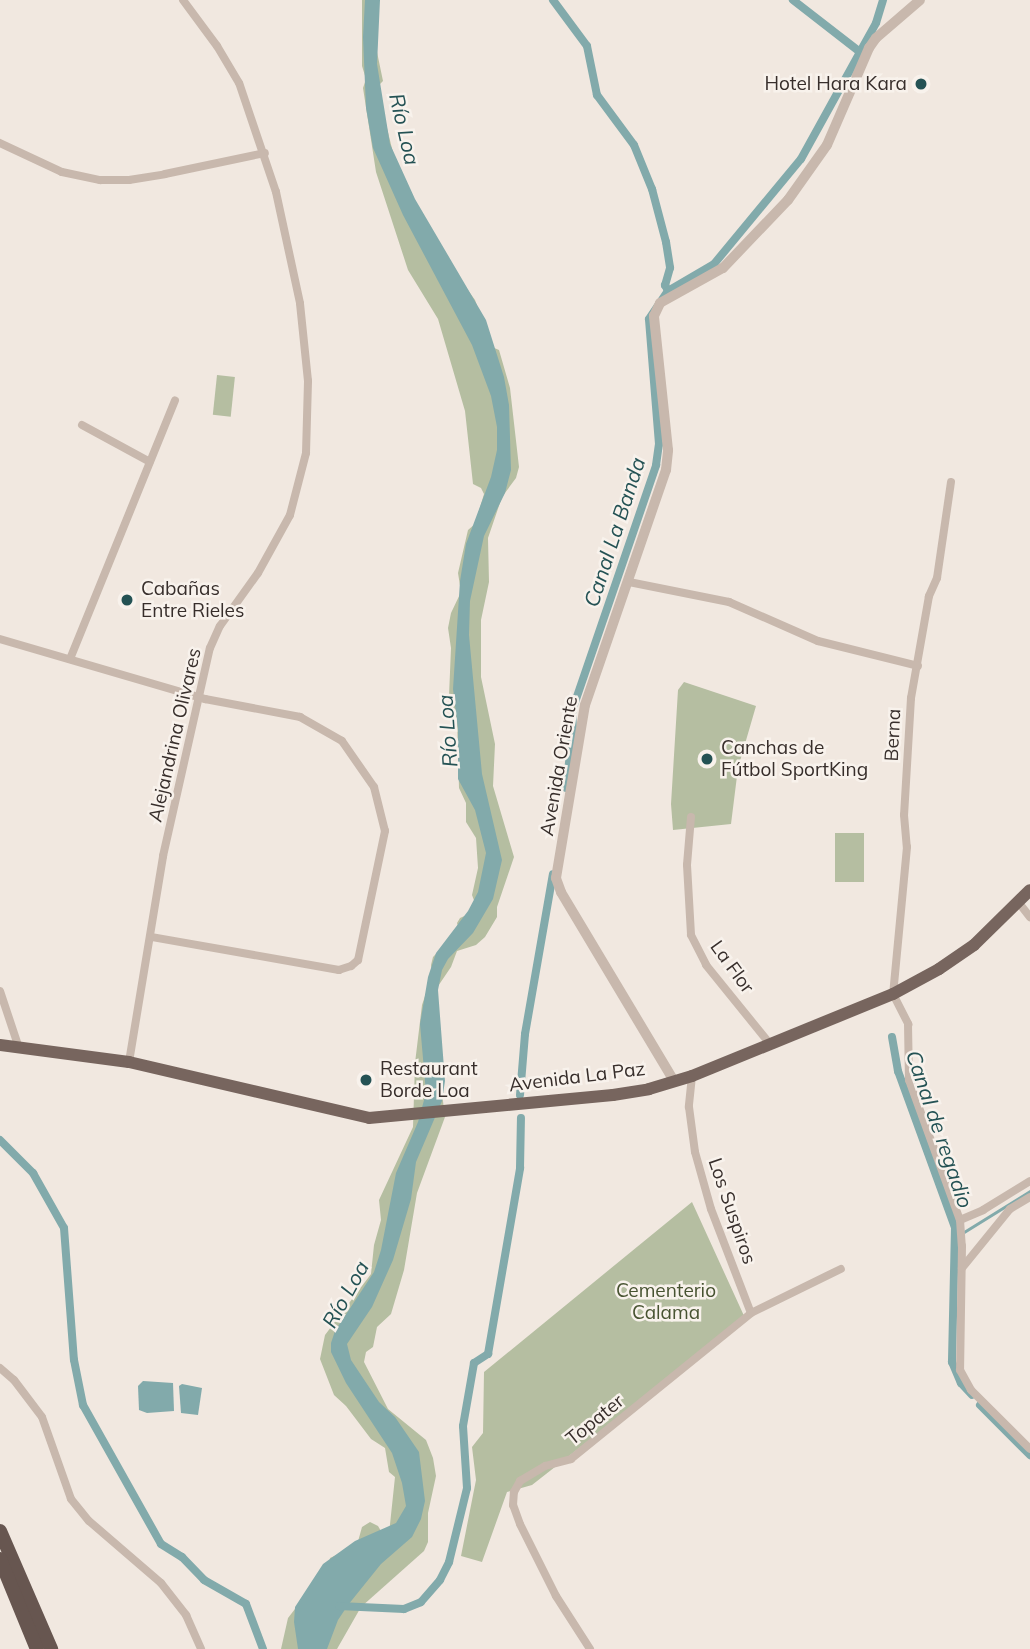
<!DOCTYPE html>
<html>
<head>
<meta charset="utf-8">
<style>
  body { margin:0 }
  #map { position:relative; width:1030px; height:1649px; overflow:hidden; background:#f1e8e0; font-family:Mulish,sans-serif }
  div>[style] { position:absolute }
  [style*='--x'] { left:calc(var(--x)*1px); top:calc(var(--y)*1px); width:calc(var(--w)*1px); rotate:calc(var(--a)*1deg) }
  .green>* { inset:0; background:#b5bea1; transform-origin:0 0 }
  .water>* { inset:0; background:#82aaab }
  .stream>* { height:2.5px; margin:-1.25px; padding:0 1.25px; transform-origin:1.25px; border-radius:1.25px; background:#82aaab }
  .canal>* { height:8px; margin:-4px; padding:0 4px; transform-origin:4px; border-radius:4px; background:#82aaab }
  .minor>* { height:8px; margin:-4px; padding:0 4px; transform-origin:4px; border-radius:4px; background:#c8b8ad }
  .tertiary>* { height:10px; margin:-5px; padding:0 5px; transform-origin:5px; border-radius:5px; background:#c8b8ad }
  .primary>* { height:12px; margin:-6px; padding:0 6px; transform-origin:6px; border-radius:6px; background:#77655e }
  .trunk>* { height:14px; margin:-7px; padding:0 7px; transform-origin:7px; border-radius:7px; background:#675650 }
  .dots>* { width:19px; height:19px; translate:-50% -50%; box-sizing:border-box; border:4px solid #f8f2ec; border-radius:50% }
  span { translate:-50% -50%; white-space:nowrap; text-align:center; line-height:1.15; -webkit-text-stroke:5px #f8f2ec; paint-order:stroke }
  .poi-label { font-size:19px; color:#372e2b }
  .right { translate:-100% -50%; text-align:right }
  .left { translate:0 -50%; text-align:left }
  .street-label { font-size:19px; color:#372e2b }
  .park-label { font-size:19px; color:#475331 }
  .water-label { font-size:21px; color:#245254; font-style:italic }
</style>
</head>
<body>
<div id="map">
  <div class="green">
    <i style="clip-path:polygon(362px 0,378px 0,377px 52px,383px 81px,377px 87px,405px 202px,475px 300px,492px 347px,499px 350px,510px 388px,519px 467px,516px 478px,502px 497px,488px 538px,489px 582px,481px 620px,481px 677px,495px 744px,493px 786px,514px 857px,497px 907px,497px 917px,485px 937px,476px 945px,457px 951px,451px 967px,430px 998px,445px 1117px,417px 1193px,404px 1270px,391px 1314px,377px 1327px,373px 1347px,366px 1352px,364px 1362px,388px 1409px,426px 1440px,433px 1458px,436px 1476px,428px 1513px,428px 1542px,424px 1551px,361px 1607px,337px 1649px,281px 1649px,288px 1618px,329px 1565px,330px 1558px,357px 1545px,362px 1527px,370px 1522px,378px 1526px,385px 1538px,389px 1534px,395px 1477px,389px 1472px,385px 1448px,371px 1439px,346px 1406px,334px 1395px,320px 1359px,325px 1335px,371px 1274px,374px 1245px,381px 1220px,379px 1200px,413px 1127px,415px 1063px,422px 1005px,432px 975px,431px 965px,433px 957px,459px 930px,457px 923px,460px 918px,469px 914px,475px 903px,472px 895px,478px 868px,476px 838px,466px 822px,466px 803px,459px 788px,457px 719px,449px 696px,451px 648px,448px 628px,451px 613px,461px 592px,458px 573px,468px 530px,475px 524px,484px 494px,481px 488px,473px 484px,465px 411px,438px 319px,408px 270px,376px 172px,363px 88px,366px 79px,362px 66px)"></i>
    <i style="left:217px;top:375px;width:18px;height:40px;rotate:6deg"></i>
    <i style="clip-path:polygon(684px 682px,756px 706px,738px 768px,731px 824px,673px 830px,671px 804px,678px 690px)"></i>
    <i style="left:835px;top:833px;width:29px;height:49px"></i>
    <i style="clip-path:polygon(692px 1202px,745px 1318px,532px 1485px,507px 1492px,482px 1562px,461px 1556px,476px 1480px,472px 1447px,483px 1433px,484px 1372px)"></i>
  </div>
  <div class="water">
    <i style="clip-path:polygon(365px 0,380px 0,377px 64px,390px 144px,415px 199px,486px 320px,504px 377px,509px 405px,511px 470px,505px 493px,484px 536px,470px 601px,469px 635px,482px 774px,502px 860px,493px 899px,473px 933px,448px 959px,442px 970px,438px 990px,445px 1081px,442px 1101px,416px 1162px,411px 1199px,393px 1260px,372px 1307px,347px 1344px,351px 1360px,379px 1402px,395px 1417px,419px 1452px,425px 1501px,421px 1519px,412px 1537px,381px 1564px,348px 1605px,338px 1620px,327px 1649px,298px 1649px,294px 1622px,295px 1607px,323px 1564px,355px 1541px,396px 1523px,406px 1506px,402px 1483px,392px 1453px,346px 1383px,331px 1352px,331px 1343px,335px 1331px,374px 1272px,381px 1250px,396px 1173px,418px 1122px,426px 1093px,420px 1024px,428px 977px,436px 953px,468px 911px,478px 892px,486px 853px,475px 810px,458px 779px,458px 729px,453px 689px,460px 581px,466px 544px,491px 477px,497px 450px,497px 427px,491px 396px,472px 345px,403px 215px,373px 148px,366px 108px,363px 37px)"></i>
    <i style="clip-path:polygon(143px 1381px,173px 1383px,174px 1411px,147px 1413px,139px 1410px,138px 1386px)"></i>
    <i style="clip-path:polygon(182px 1384px,202px 1388px,198px 1415px,181px 1413px,179px 1386px)"></i>
  </div>
  <div class="stream">
    <i style="--x:964;--y:1232;--w:78;--a:-31.8"></i>
  </div>
  <div class="canal">
    <i style="--x:553;--y:0;--w:57;--a:53.5"></i>
    <i style="--x:587;--y:46;--w:50;--a:78.5"></i>
    <i style="--x:597;--y:95;--w:62;--a:53.5"></i>
    <i style="--x:634;--y:145;--w:48;--a:67.8"></i>
    <i style="--x:652;--y:189;--w:55;--a:75.2"></i>
    <i style="--x:666;--y:242;--w:26;--a:81"></i>
    <i style="--x:670;--y:268;--w:18;--a:106"></i>
    <i style="--x:665;--y:285;--w:7;--a:63"></i>
    <i style="--x:860;--y:52;--w:33;--a:-61"></i>
    <i style="--x:876;--y:23;--w:24;--a:-73"></i>
    <i style="--x:566;--y:788;--w:60;--a:-83.3"></i>
    <i style="--x:573;--y:728;--w:17;--a:-93"></i>
    <i style="--x:572;--y:711;--w:260;--a:-71.1"></i>
    <i style="--x:656;--y:465;--w:21;--a:-82"></i>
    <i style="--x:659;--y:444;--w:125;--a:-94.6"></i>
    <i style="--x:649;--y:319;--w:34;--a:-56"></i>
    <i style="--x:668;--y:291;--w:53;--a:-30.4"></i>
    <i style="--x:714;--y:264;--w:136;--a:-50.4"></i>
    <i style="--x:801;--y:159;--w:122;--a:-61.1"></i>
    <i style="--x:860;--y:52;--w:85;--a:-142.2"></i>
    <i style="--x:892;--y:1037;--w:35;--a:80"></i>
    <i style="--x:898;--y:1071;--w:167;--a:70"></i>
    <i style="--x:955;--y:1228;--w:134;--a:91.3"></i>
    <i style="--x:952;--y:1362;--w:23;--a:67"></i>
    <i style="--x:961;--y:1383;--w:16;--a:47"></i>
    <i style="--x:520;--y:1095;--w:61;--a:-85.3"></i>
    <i style="--x:525;--y:1034;--w:162;--a:-80.1"></i>
    <i style="--x:0;--y:1140;--w:47;--a:45"></i>
    <i style="--x:33;--y:1173;--w:63;--a:60.6"></i>
    <i style="--x:64;--y:1228;--w:132;--a:85.7"></i>
    <i style="--x:74;--y:1360;--w:46;--a:78.7"></i>
    <i style="--x:83;--y:1405;--w:159;--a:60.7"></i>
    <i style="--x:161;--y:1544;--w:25;--a:32"></i>
    <i style="--x:182;--y:1557;--w:32;--a:46"></i>
    <i style="--x:204;--y:1580;--w:48;--a:29.7"></i>
    <i style="--x:246;--y:1604;--w:48;--a:69.3"></i>
    <i style="--x:980;--y:1405;--w:71;--a:45"></i>
    <i style="--x:339;--y:1606;--w:65;--a:2.6"></i>
    <i style="--x:404;--y:1609;--w:18;--a:-22"></i>
    <i style="--x:421;--y:1602;--w:29;--a:-49"></i>
    <i style="--x:440;--y:1580;--w:20;--a:-63"></i>
    <i style="--x:449;--y:1562;--w:76;--a:-76.3"></i>
    <i style="--x:467;--y:1488;--w:62;--a:-93.7"></i>
    <i style="--x:463;--y:1426;--w:64;--a:-80.1"></i>
    <i style="--x:474;--y:1363;--w:17;--a:-33"></i>
    <i style="--x:488;--y:1354;--w:189;--a:-80.2"></i>
    <i style="--x:520;--y:1168;--w:50;--a:-88.9"></i>
  </div>
  <div class="minor">
    <i style="--x:0;--y:143;--w:68;--a:25.1"></i>
    <i style="--x:62;--y:172;--w:39;--a:12"></i>
    <i style="--x:100;--y:180;--w:29;--a:0"></i>
    <i style="--x:129;--y:180;--w:36;--a:-9"></i>
    <i style="--x:165;--y:174;--w:102;--a:-11.9"></i>
    <i style="--x:82;--y:425;--w:77;--a:28.6"></i>
    <i style="--x:951;--y:482;--w:97;--a:98.3"></i>
    <i style="--x:937;--y:578;--w:20;--a:114"></i>
    <i style="--x:929;--y:596;--w:104;--a:100"></i>
    <i style="--x:911;--y:698;--w:117;--a:93.4"></i>
    <i style="--x:904;--y:815;--w:32;--a:85"></i>
    <i style="--x:907;--y:847;--w:148;--a:95.4"></i>
    <i style="--x:893;--y:994;--w:34;--a:63"></i>
    <i style="--x:908;--y:1024;--w:56;--a:89"></i>
    <i style="--x:909;--y:1080;--w:149;--a:70"></i>
    <i style="--x:960;--y:1220;--w:26;--a:86"></i>
    <i style="--x:962;--y:1246;--w:124;--a:90.9"></i>
    <i style="--x:960;--y:1370;--w:23;--a:61"></i>
    <i style="--x:971;--y:1390;--w:83;--a:45"></i>
    <i style="--x:629;--y:582;--w:102;--a:11.3"></i>
    <i style="--x:729;--y:602;--w:97;--a:23.7"></i>
    <i style="--x:818;--y:641;--w:103;--a:14"></i>
    <i style="--x:0;--y:639;--w:214;--a:16.3"></i>
    <i style="--x:205;--y:699;--w:97;--a:10.7"></i>
    <i style="--x:300;--y:717;--w:48;--a:29.7"></i>
    <i style="--x:342;--y:741;--w:56;--a:55.2"></i>
    <i style="--x:374;--y:787;--w:45;--a:76"></i>
    <i style="--x:385;--y:831;--w:132;--a:101.8"></i>
    <i style="--x:358;--y:960;--w:9;--a:139"></i>
    <i style="--x:351;--y:966;--w:13;--a:162"></i>
    <i style="--x:339;--y:970;--w:191;--a:-170"></i>
    <i style="--x:70;--y:659;--w:279;--a:-67.9"></i>
    <i style="--x:691;--y:817;--w:48;--a:94.8"></i>
    <i style="--x:687;--y:865;--w:70;--a:86.7"></i>
    <i style="--x:691;--y:935;--w:34;--a:63"></i>
    <i style="--x:706;--y:965;--w:102;--a:51"></i>
    <i style="--x:1019;--y:903;--w:18;--a:52"></i>
    <i style="--x:0;--y:991;--w:60;--a:71.6"></i>
    <i style="--x:129;--y:1062;--w:209;--a:-80.6"></i>
    <i style="--x:163;--y:856;--w:213;--a:-77.3"></i>
    <i style="--x:210;--y:648;--w:24;--a:-66"></i>
    <i style="--x:220;--y:626;--w:65;--a:-54.4"></i>
    <i style="--x:258;--y:573;--w:66;--a:-61.1"></i>
    <i style="--x:290;--y:515;--w:64;--a:-75.5"></i>
    <i style="--x:306;--y:453;--w:72;--a:-88.4"></i>
    <i style="--x:308;--y:381;--w:78;--a:-95.9"></i>
    <i style="--x:300;--y:303;--w:114;--a:-102.2"></i>
    <i style="--x:276;--y:192;--w:115;--a:-108.7"></i>
    <i style="--x:239;--y:83;--w:43;--a:-120.7"></i>
    <i style="--x:217;--y:46;--w:57;--a:-126.5"></i>
    <i style="--x:692;--y:1076;--w:31;--a:96"></i>
    <i style="--x:689;--y:1107;--w:45;--a:82.4"></i>
    <i style="--x:695;--y:1152;--w:59;--a:74.3"></i>
    <i style="--x:711;--y:1209;--w:111;--a:69"></i>
    <i style="--x:960;--y:1220;--w:25;--a:-23"></i>
    <i style="--x:983;--y:1210;--w:55;--a:-31.7"></i>
    <i style="--x:962;--y:1268;--w:76;--a:-50.9"></i>
    <i style="--x:1010;--y:1209;--w:23;--a:-31"></i>
    <i style="--x:0;--y:1368;--w:18;--a:41"></i>
    <i style="--x:14;--y:1380;--w:46;--a:52.9"></i>
    <i style="--x:42;--y:1417;--w:87;--a:70.5"></i>
    <i style="--x:71;--y:1499;--w:28;--a:51"></i>
    <i style="--x:89;--y:1521;--w:95;--a:40.7"></i>
    <i style="--x:161;--y:1583;--w:41;--a:52"></i>
    <i style="--x:186;--y:1615;--w:37;--a:66"></i>
    <i style="--x:590;--y:1649;--w:63;--a:-122.7"></i>
    <i style="--x:556;--y:1596;--w:80;--a:-116.6"></i>
    <i style="--x:520;--y:1524;--w:20;--a:-110"></i>
    <i style="--x:513;--y:1505;--w:13;--a:-86"></i>
    <i style="--x:514;--y:1492;--w:13;--a:-61"></i>
    <i style="--x:520;--y:1481;--w:29;--a:-31"></i>
    <i style="--x:545;--y:1466;--w:27;--a:-15"></i>
    <i style="--x:571;--y:1459;--w:232;--a:-39"></i>
    <i style="--x:751;--y:1313;--w:100;--a:-26.1"></i>
  </div>
  <div class="tertiary">
    <i style="--x:674;--y:1081;--w:220;--a:-120.9"></i>
    <i style="--x:561;--y:892;--w:15;--a:-110"></i>
    <i style="--x:556;--y:878;--w:175;--a:-80.5"></i>
    <i style="--x:585;--y:705;--w:249;--a:-71"></i>
    <i style="--x:666;--y:470;--w:20;--a:-84"></i>
    <i style="--x:668;--y:450;--w:135;--a:-96"></i>
    <i style="--x:654;--y:316;--w:14;--a:-65"></i>
    <i style="--x:660;--y:303;--w:72;--a:-29.1"></i>
    <i style="--x:723;--y:268;--w:94;--a:-46.3"></i>
    <i style="--x:788;--y:200;--w:67;--a:-54.7"></i>
    <i style="--x:827;--y:145;--w:106;--a:-66.6"></i>
    <i style="--x:869;--y:48;--w:12;--a:-55"></i>
    <i style="--x:876;--y:38;--w:58;--a:-40.8"></i>
  </div>
  <div class="primary">
    <i style="--x:0;--y:1045;--w:130;--a:7.5"></i>
    <i style="--x:129;--y:1062;--w:246;--a:13.1"></i>
    <i style="--x:369;--y:1118;--w:245;--a:-5.4"></i>
    <i style="--x:613;--y:1095;--w:36;--a:-9"></i>
    <i style="--x:649;--y:1089;--w:45;--a:-16.8"></i>
    <i style="--x:692;--y:1076;--w:217;--a:-22.2"></i>
    <i style="--x:893;--y:994;--w:52;--a:-28.5"></i>
    <i style="--x:939;--y:969;--w:42;--a:-34.4"></i>
    <i style="--x:974;--y:945;--w:78;--a:-44.5"></i>
  </div>
  <div class="trunk">
    <i style="--x:0;--y:1531;--w:129;--a:66.6"></i>
    <i style="--x:0;--y:1559;--w:97;--a:67.7"></i>
  </div>
  <div class="dots">
    <i style="left:921px;top:84px;background:#245254"></i>
    <i style="left:127px;top:600px;background:#245254"></i>
    <i style="left:707px;top:759px;background:#245254"></i>
    <i style="left:366px;top:1080px;background:#245254"></i>
  </div>
  <div class="poi-label">
    <span class="right" style="left:907px;top:84px">Hotel Hara Kara</span>
    <span class="left" style="left:141px;top:600px">Cabañas<br>Entre Rieles</span>
    <span class="left" style="left:721px;top:759px">Canchas de<br>Fútbol SportKing</span>
    <span class="left" style="left:380px;top:1080px">Restaurant<br>Borde Loa</span>
  </div>
  <div class="street-label">
    <span style="left:175px;top:735px;rotate:-77deg">Alejandrina Olivares</span>
    <span style="left:893px;top:735px;rotate:-87deg">Berna</span>
    <span style="left:559px;top:766px;rotate:-80deg">Avenida Oriente</span>
    <span style="left:732px;top:967px;rotate:54deg">La Flor</span>
    <span style="left:577px;top:1077px;rotate:-7deg">Avenida La Paz</span>
    <span style="left:732px;top:1211px;rotate:71deg">Los Suspiros</span>
    <span style="left:595px;top:1420px;rotate:-39deg">Topater</span>
  </div>
  <div class="park-label">
    <span style="left:666px;top:1302px">Cementerio<br>Calama</span>
  </div>
  <div class="water-label">
    <span style="left:405px;top:129px;rotate:77deg">Río Loa</span>
    <span style="left:614px;top:532px;rotate:-72deg">Canal La Banda</span>
    <span style="left:447px;top:731px;rotate:-94deg">Río Loa</span>
    <span style="left:940px;top:1129px;rotate:71deg">Canal de regadio</span>
    <span style="left:345px;top:1294px;rotate:-61deg">Río Loa</span>
  </div>
</div>
</body>
</html>
